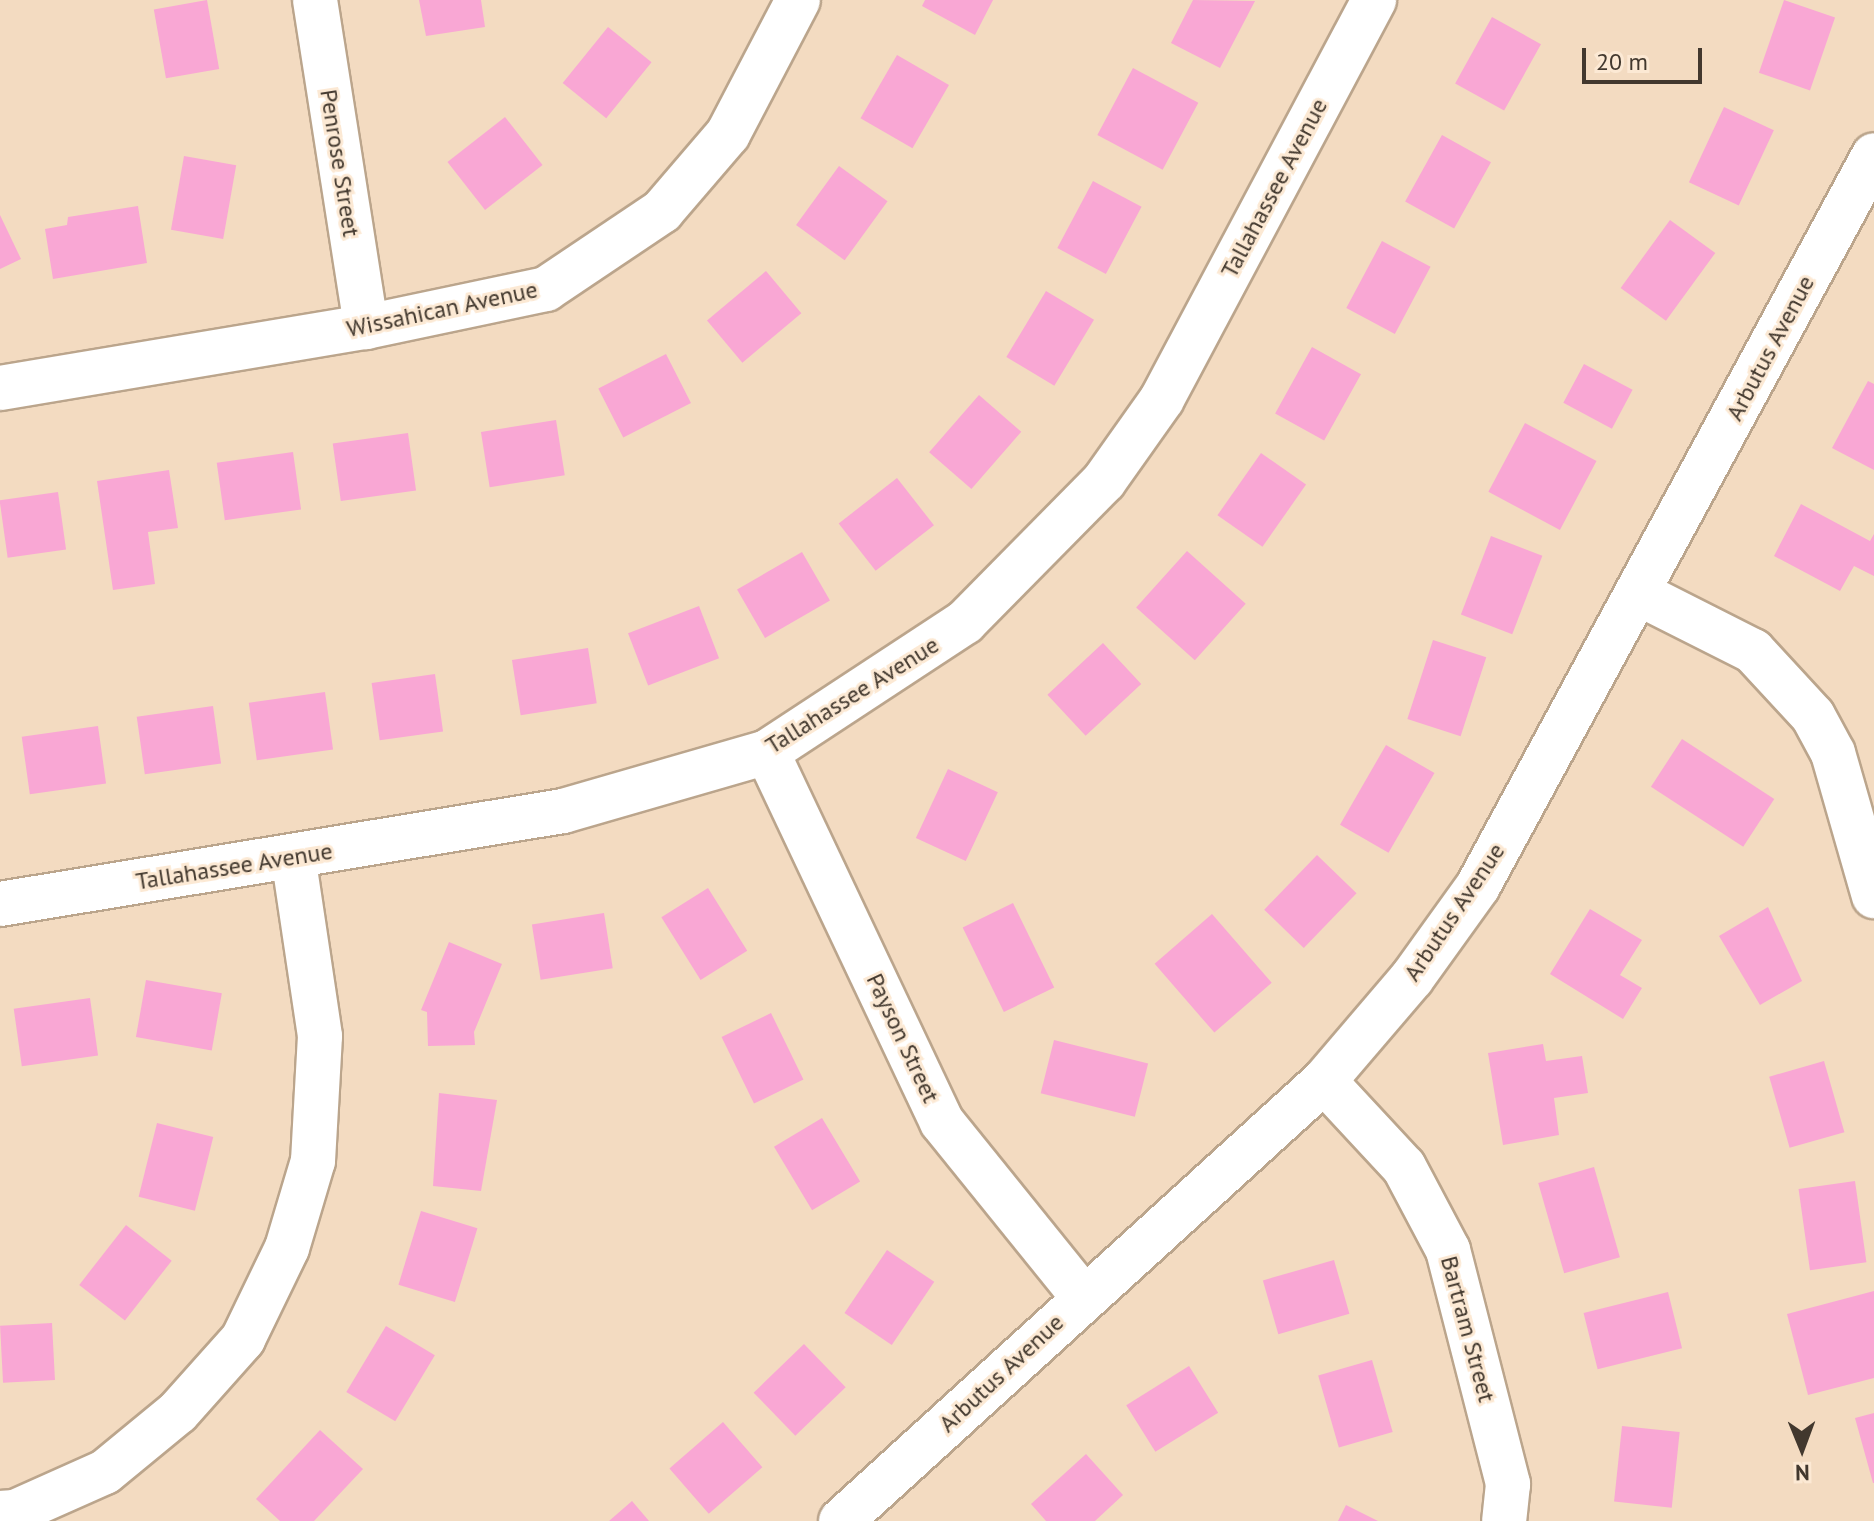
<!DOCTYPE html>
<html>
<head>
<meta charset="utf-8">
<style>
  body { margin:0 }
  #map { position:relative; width:1874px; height:1521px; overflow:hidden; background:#f3dbc1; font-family:"PT Sans",sans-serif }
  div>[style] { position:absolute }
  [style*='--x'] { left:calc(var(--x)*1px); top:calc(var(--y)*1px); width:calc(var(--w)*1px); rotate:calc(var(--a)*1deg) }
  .building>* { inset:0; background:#f9a7d4; transform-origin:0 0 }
  .roads { filter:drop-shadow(2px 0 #bba58c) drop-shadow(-2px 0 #bba58c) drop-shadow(0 2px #bba58c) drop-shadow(0 -2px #bba58c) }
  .minor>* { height:44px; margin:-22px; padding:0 22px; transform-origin:22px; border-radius:22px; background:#fff }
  span { translate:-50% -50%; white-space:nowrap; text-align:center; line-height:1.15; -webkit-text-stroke:6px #fce9d4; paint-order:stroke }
  .street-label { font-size:24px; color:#42382e }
  .north { position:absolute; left:1762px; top:1409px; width:80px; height:80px; -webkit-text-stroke:6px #fce9d4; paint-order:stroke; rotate:179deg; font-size:22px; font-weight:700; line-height:32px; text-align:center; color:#42382e }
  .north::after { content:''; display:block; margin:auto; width:28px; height:36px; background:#42382e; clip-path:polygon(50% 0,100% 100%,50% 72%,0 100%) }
  .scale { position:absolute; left:1582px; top:48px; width:120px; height:36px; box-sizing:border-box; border:4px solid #42382e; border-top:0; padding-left:10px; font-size:24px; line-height:28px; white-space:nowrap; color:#42382e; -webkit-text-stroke:6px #fce9d4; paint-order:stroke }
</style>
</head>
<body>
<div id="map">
  <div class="building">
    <i style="left:207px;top:0;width:70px;height:54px;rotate:80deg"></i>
    <i style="clip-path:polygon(419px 0,481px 0,485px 27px,426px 36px)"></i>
    <i style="clip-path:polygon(925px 0,993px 0,975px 35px,922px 6px)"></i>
    <i style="clip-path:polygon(1193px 0,1255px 1px,1220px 68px,1171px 43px)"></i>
    <i style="left:1784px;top:0;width:54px;height:77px;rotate:19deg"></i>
    <i style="left:1492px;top:17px;width:56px;height:76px;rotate:29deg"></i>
    <i style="left:608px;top:27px;width:56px;height:72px;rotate:39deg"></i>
    <i style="left:897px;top:55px;width:60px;height:73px;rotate:30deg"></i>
    <i style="left:1133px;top:68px;width:74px;height:76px;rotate:28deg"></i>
    <i style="left:1724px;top:107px;width:55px;height:83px;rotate:25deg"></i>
    <i style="left:505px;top:117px;width:61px;height:73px;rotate:52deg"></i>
    <i style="left:1442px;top:135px;width:56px;height:76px;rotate:29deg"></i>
    <i style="left:184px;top:156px;width:53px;height:75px;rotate:10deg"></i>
    <i style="left:839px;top:166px;width:60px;height:73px;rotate:36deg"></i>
    <i style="left:1093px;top:181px;width:55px;height:76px;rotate:28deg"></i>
    <i style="clip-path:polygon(138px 206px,147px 263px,53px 279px,45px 229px,67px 225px,68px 217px)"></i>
    <i style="clip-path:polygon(0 215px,21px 259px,0 269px)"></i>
    <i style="left:1670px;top:220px;width:56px;height:84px;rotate:36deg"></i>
    <i style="left:1382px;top:241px;width:55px;height:76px;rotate:28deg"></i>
    <i style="left:766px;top:271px;width:55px;height:77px;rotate:50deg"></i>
    <i style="left:1046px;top:291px;width:56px;height:77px;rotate:31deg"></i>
    <i style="left:1312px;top:347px;width:56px;height:76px;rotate:29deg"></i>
    <i style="left:666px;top:354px;width:55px;height:76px;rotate:63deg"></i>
    <i style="left:1584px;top:364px;width:55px;height:44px;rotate:28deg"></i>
    <i style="clip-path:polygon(1868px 381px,1874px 384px,1874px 470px,1832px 448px)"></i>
    <i style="left:979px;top:395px;width:56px;height:76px;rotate:41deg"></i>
    <i style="left:556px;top:420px;width:56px;height:76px;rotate:81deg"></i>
    <i style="left:1525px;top:423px;width:81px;height:78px;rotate:28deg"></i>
    <i style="left:408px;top:433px;width:58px;height:76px;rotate:82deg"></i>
    <i style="left:293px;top:452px;width:58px;height:77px;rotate:82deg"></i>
    <i style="left:1261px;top:453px;width:55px;height:76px;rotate:35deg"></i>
    <i style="clip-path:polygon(169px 470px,178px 528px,148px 532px,155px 584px,113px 590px,97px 481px)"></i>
    <i style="left:897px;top:478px;width:60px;height:74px;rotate:52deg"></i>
    <i style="left:58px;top:492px;width:58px;height:59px;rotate:82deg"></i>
    <i style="clip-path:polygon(1801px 504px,1870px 541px,1874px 534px,1874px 576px,1854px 566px,1840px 591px,1774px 556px)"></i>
    <i style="left:1491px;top:536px;width:55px;height:84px;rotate:21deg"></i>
    <i style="left:1187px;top:551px;width:79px;height:76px;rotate:42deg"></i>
    <i style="left:802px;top:552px;width:56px;height:75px;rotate:60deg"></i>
    <i style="left:699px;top:606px;width:56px;height:76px;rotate:69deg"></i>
    <i style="left:1433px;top:640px;width:56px;height:83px;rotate:18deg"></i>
    <i style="left:1103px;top:643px;width:56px;height:76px;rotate:47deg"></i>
    <i style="left:588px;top:648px;width:56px;height:77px;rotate:81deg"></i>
    <i style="left:435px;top:674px;width:58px;height:64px;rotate:82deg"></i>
    <i style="left:325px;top:692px;width:58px;height:77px;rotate:82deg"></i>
    <i style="left:213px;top:706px;width:58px;height:77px;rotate:82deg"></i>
    <i style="left:98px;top:726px;width:58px;height:77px;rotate:82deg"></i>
    <i style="left:1682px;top:739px;width:110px;height:57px;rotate:33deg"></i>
    <i style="left:1386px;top:745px;width:56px;height:92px;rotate:30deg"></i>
    <i style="left:948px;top:769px;width:55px;height:76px;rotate:25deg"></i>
    <i style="left:1317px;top:855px;width:55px;height:76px;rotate:44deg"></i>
    <i style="left:708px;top:888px;width:74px;height:55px;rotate:58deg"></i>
    <i style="left:1013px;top:903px;width:94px;height:56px;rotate:64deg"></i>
    <i style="clip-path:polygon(1768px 907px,1802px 981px,1760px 1005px,1719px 936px)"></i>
    <i style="clip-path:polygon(1590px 909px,1642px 940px,1620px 975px,1642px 988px,1623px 1019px,1550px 974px)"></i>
    <i style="left:604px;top:913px;width:56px;height:73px;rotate:81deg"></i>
    <i style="left:1212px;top:914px;width:91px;height:76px;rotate:49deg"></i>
    <i style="clip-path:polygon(449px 942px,502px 964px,474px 1032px,475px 1045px,428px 1046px,427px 1012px,421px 1010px)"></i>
    <i style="left:146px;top:980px;width:77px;height:58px;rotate:10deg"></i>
    <i style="left:90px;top:998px;width:58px;height:77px;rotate:82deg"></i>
    <i style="left:771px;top:1013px;width:74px;height:55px;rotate:64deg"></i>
    <i style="left:1054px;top:1040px;width:97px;height:55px;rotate:14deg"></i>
    <i style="clip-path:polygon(1543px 1044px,1546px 1061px,1582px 1056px,1588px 1093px,1554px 1098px,1559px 1135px,1503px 1145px,1488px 1053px)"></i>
    <i style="left:1824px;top:1061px;width:74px;height:57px;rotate:74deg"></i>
    <i style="clip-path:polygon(439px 1093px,497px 1100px,481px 1191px,433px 1186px)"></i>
    <i style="left:822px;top:1118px;width:74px;height:56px;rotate:59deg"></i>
    <i style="left:157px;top:1123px;width:58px;height:76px;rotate:14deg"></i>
    <i style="left:1594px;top:1167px;width:94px;height:58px;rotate:74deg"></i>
    <i style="left:1855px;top:1181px;width:82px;height:57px;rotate:82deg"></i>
    <i style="left:421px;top:1211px;width:59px;height:77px;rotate:17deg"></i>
    <i style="left:126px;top:1225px;width:58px;height:76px;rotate:38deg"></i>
    <i style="left:887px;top:1250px;width:57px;height:76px;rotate:34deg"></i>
    <i style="left:1334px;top:1260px;width:56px;height:74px;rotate:74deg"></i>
    <i style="clip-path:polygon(1874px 1291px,1874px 1378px,1808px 1395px,1787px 1314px)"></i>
    <i style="left:1668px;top:1292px;width:58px;height:87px;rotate:76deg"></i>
    <i style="left:52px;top:1323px;width:57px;height:52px;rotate:87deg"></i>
    <i style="left:386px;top:1326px;width:57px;height:77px;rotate:31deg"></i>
    <i style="left:804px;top:1344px;width:60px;height:70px;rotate:46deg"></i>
    <i style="left:1372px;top:1360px;width:75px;height:56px;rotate:74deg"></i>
    <i style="left:1189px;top:1366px;width:55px;height:74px;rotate:58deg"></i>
    <i style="clip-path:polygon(1874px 1413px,1874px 1483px,1873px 1483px,1855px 1418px)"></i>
    <i style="left:723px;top:1422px;width:60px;height:71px;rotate:49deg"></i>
    <i style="left:1622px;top:1426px;width:58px;height:76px;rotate:6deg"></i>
    <i style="clip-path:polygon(320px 1430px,363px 1469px,314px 1521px,280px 1521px,256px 1499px)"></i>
    <i style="clip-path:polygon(1086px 1454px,1123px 1495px,1095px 1521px,1046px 1521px,1031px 1504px)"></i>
    <i style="clip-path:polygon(632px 1501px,649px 1521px,609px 1521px)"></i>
    <i style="clip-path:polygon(1346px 1505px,1378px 1521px,1338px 1521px)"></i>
  </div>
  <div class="roads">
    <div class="minor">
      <i style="--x:315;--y:0;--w:331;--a:81.1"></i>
      <i style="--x:0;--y:388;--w:371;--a:-9.5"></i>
      <i style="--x:366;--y:327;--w:184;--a:-11.9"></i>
      <i style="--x:546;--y:289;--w:140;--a:-33.9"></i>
      <i style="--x:662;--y:211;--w:101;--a:-49.4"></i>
      <i style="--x:728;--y:134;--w:151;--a:-62.4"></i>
      <i style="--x:1638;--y:593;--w:129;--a:26.8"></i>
      <i style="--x:1753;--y:651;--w:88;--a:47.3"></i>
      <i style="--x:1813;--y:716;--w:42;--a:61.6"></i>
      <i style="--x:1833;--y:753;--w:149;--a:74"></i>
      <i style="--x:767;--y:752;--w:409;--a:64.7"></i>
      <i style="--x:942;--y:1122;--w:225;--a:51.1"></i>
      <i style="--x:0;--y:904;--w:571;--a:-9.38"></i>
      <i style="--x:563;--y:811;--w:212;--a:-16.1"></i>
      <i style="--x:767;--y:752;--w:237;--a:-33.3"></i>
      <i style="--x:965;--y:622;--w:198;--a:-45.4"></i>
      <i style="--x:1104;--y:481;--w:100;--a:-54.7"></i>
      <i style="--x:1162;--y:399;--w:452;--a:-62"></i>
      <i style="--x:1324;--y:1081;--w:117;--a:47.1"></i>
      <i style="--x:1404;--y:1167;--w:94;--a:62.1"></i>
      <i style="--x:1448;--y:1250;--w:242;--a:75.6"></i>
      <i style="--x:1508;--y:1484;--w:37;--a:96"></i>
      <i style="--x:0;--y:1513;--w:15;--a:-4"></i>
      <i style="--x:15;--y:1512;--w:98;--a:-24"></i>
      <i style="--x:105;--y:1472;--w:94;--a:-39.4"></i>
      <i style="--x:178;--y:1412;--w:98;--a:-48.3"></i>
      <i style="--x:243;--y:1339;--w:101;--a:-64.2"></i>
      <i style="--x:287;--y:1248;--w:91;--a:-73.4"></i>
      <i style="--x:313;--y:1161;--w:125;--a:-86.8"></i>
      <i style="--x:320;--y:1036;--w:182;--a:-98.5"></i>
      <i style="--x:841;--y:1521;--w:653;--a:-42.33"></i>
      <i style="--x:1324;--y:1081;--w:135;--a:-49.5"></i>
      <i style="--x:1412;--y:978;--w:113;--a:-54.3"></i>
      <i style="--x:1478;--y:886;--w:831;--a:-61.55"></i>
    </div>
  </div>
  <div class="street-label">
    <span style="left:340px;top:163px;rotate:81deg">Penrose Street</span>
    <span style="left:1274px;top:188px;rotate:-62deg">Tallahassee Avenue</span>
    <span style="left:442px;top:309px;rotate:-12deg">Wissahican Avenue</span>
    <span style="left:1770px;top:348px;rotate:-62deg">Arbutus Avenue</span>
    <span style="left:852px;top:695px;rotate:-32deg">Tallahassee Avenue</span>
    <span style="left:234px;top:866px;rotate:-9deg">Tallahassee Avenue</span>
    <span style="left:1454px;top:912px;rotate:-56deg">Arbutus Avenue</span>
    <span style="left:903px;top:1038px;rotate:65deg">Payson Street</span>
    <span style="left:1468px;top:1329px;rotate:75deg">Bartram Street</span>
    <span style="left:1001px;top:1373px;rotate:-43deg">Arbutus Avenue</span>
  </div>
  <div class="north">N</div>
  <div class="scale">20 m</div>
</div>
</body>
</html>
